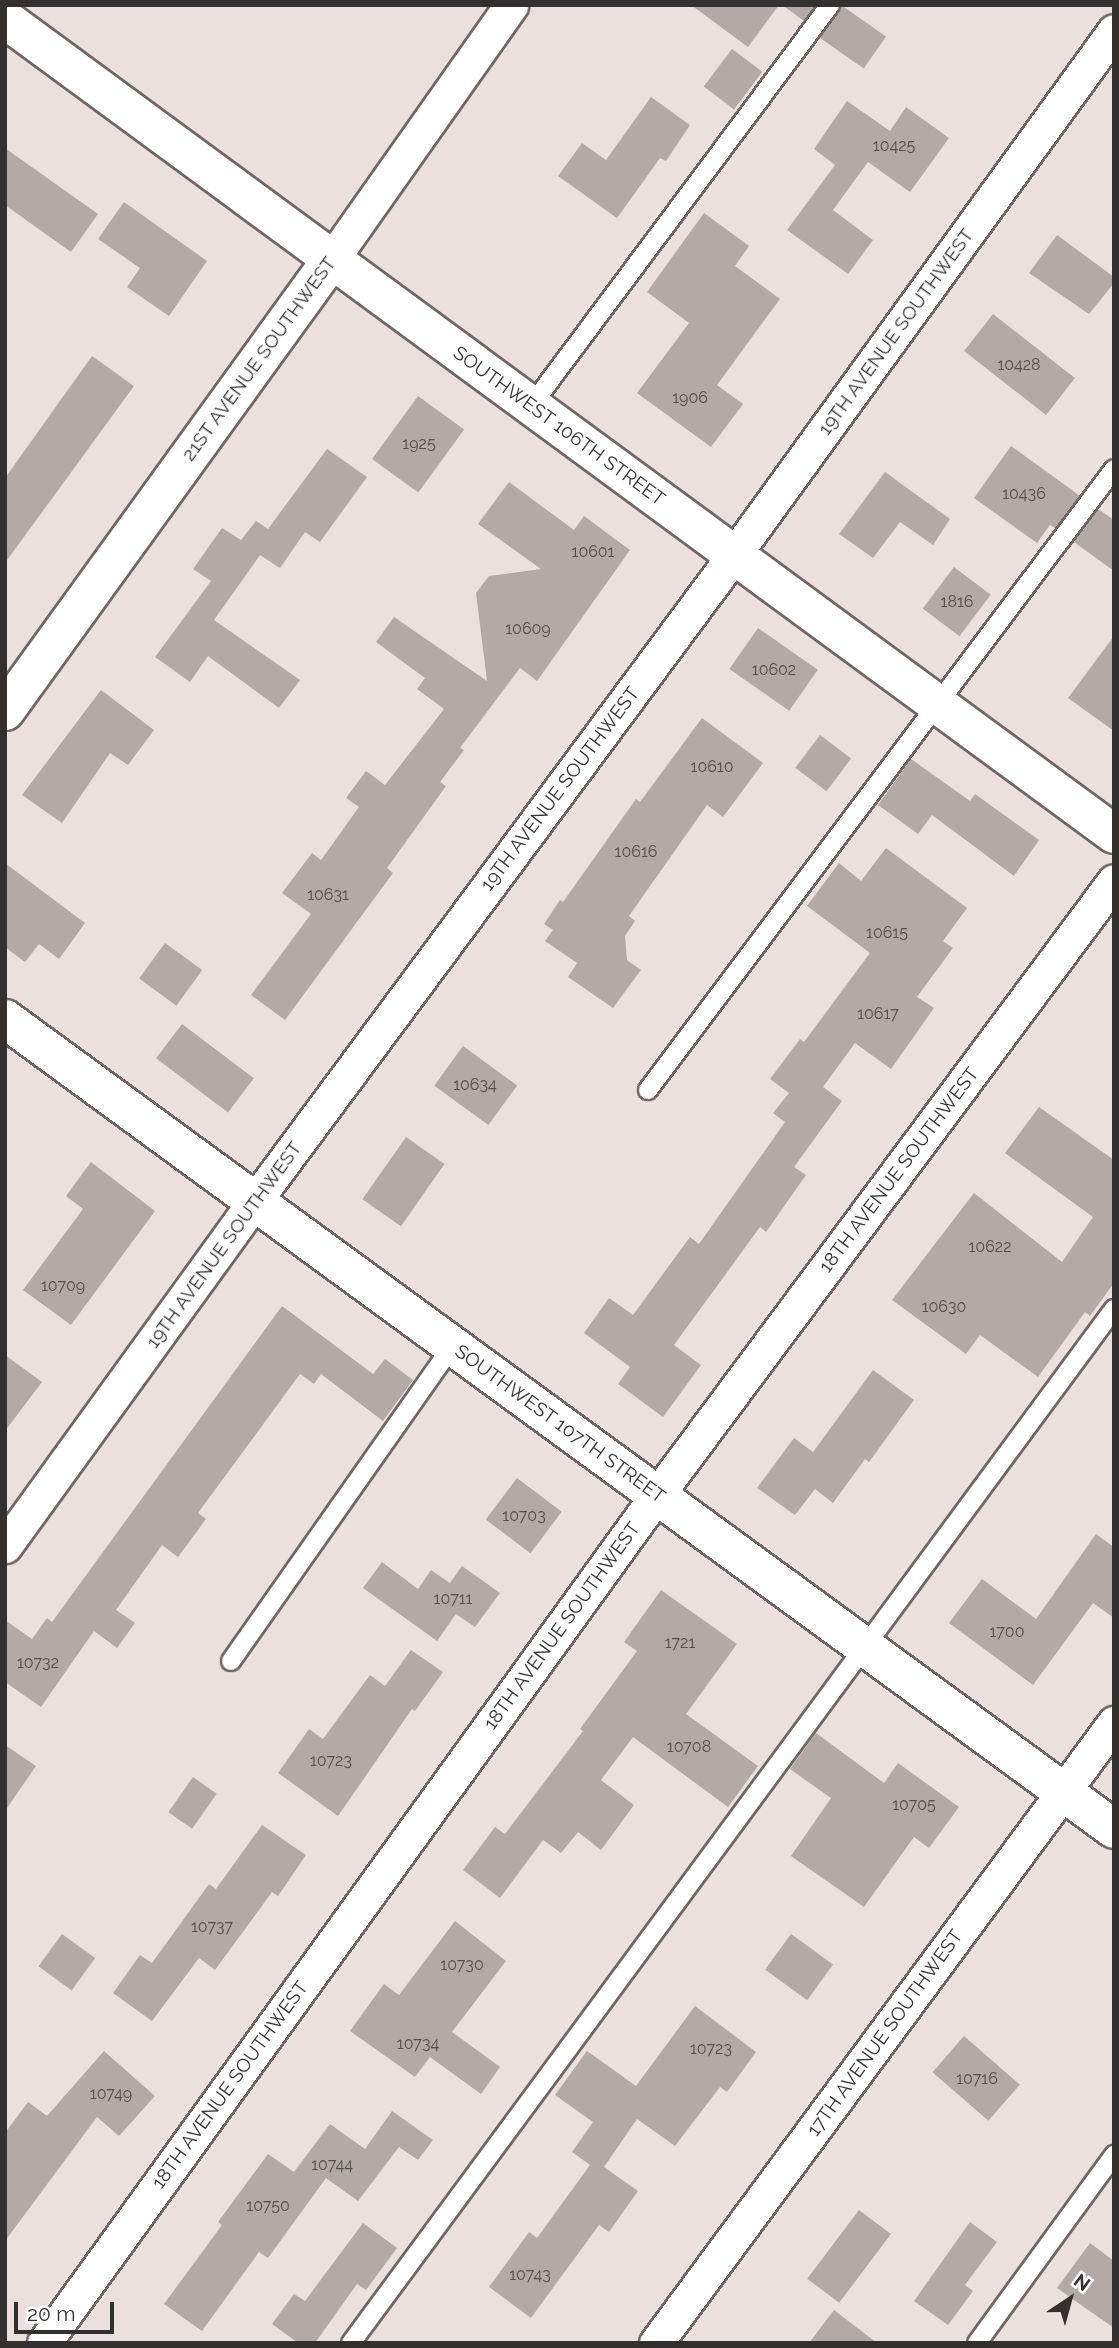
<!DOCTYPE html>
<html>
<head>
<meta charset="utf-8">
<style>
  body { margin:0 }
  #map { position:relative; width:1119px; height:2348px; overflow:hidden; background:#ebe0dd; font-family:Raleway,sans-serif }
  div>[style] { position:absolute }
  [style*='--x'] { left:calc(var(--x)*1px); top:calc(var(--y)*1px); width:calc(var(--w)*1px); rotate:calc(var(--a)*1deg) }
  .building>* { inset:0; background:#b3a9a6; transform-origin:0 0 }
  .roads { filter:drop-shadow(2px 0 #706664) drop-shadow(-2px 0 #706664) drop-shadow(0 2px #706664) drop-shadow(0 -2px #706664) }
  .service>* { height:18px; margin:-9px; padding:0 9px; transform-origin:9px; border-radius:9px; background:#fff }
  .minor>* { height:33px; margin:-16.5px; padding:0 16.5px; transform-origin:16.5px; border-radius:16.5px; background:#fff }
  .tertiary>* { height:38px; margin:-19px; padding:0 19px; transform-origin:19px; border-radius:19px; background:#fff }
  span { translate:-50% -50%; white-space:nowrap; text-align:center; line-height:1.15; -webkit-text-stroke:6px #fff; paint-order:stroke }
  .number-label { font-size:16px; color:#544e4d }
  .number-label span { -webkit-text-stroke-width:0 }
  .street-label { font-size:19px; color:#34302f }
  .frame { position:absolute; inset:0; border:7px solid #34302f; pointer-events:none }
  .north { position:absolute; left:1035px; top:2264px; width:70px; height:70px; -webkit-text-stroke:5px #fff; paint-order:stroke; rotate:36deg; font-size:19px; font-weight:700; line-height:28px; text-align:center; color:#34302f }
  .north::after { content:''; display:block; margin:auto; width:24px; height:32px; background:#34302f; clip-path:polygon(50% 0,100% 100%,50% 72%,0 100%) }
  .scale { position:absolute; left:14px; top:2302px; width:100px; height:32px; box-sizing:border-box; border:4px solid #34302f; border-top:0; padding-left:9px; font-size:21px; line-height:24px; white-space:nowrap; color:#34302f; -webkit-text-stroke:5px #fff; paint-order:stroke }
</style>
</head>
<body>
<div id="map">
  <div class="building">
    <i style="clip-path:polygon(691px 5px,779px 5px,748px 47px)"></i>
    <i style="clip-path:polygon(782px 5px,816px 5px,804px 21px)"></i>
    <i style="left:841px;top:5px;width:55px;height:39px;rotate:35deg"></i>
    <i style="left:732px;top:49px;width:38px;height:47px;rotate:37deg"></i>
    <i style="clip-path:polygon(651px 97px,690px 125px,666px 161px,660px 158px,617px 218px,558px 176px,582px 143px,606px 160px)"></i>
    <i style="clip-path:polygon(847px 101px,890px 131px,906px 107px,949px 138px,910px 192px,868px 162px,833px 210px,873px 240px,848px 274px,787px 230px,835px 165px,814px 149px)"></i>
    <i style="clip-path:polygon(5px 148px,98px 214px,71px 252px,5px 205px)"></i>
    <i style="clip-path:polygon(124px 202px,207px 261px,169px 316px,127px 287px,140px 268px,98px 239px)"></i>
    <i style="clip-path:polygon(704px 213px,749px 246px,735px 266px,780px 299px,717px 385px,743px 404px,711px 447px,637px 393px,689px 323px,647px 292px)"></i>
    <i style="clip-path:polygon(1057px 235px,1114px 277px,1114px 283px,1089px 314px,1029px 273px)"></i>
    <i style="left:993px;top:314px;width:104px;height:47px;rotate:38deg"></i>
    <i style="clip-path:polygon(92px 356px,134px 386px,5px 563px,5px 478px)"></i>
    <i style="left:418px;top:396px;width:57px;height:78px;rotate:36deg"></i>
    <i style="clip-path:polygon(1011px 446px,1080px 496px,1055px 528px,1050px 525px,1037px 543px,974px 498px)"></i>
    <i style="clip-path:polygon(327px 449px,367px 477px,320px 542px,305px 532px,280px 568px,260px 555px,214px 620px,300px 680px,279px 708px,208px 656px,190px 682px,155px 657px,211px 581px,193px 569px,222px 528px,241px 540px,256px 521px,268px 529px)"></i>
    <i style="clip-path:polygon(885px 472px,950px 519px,933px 545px,900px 522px,873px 558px,839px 534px)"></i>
    <i style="clip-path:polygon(509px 482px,574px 530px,584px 516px,630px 550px,537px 681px,520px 668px,460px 748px,464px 750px,440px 782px,446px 786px,387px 868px,393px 873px,285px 1020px,251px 995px,311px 914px,282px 893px,312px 853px,321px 860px,359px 807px,346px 798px,366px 771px,385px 785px,444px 709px,417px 689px,425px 678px,376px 642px,394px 617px,487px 681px,476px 593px,489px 576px,541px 569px,478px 524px)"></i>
    <i style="clip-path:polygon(1098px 509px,1114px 520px,1114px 571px,1074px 542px)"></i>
    <i style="left:954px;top:567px;width:46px;height:52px;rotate:37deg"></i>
    <i style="left:758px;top:628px;width:73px;height:50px;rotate:35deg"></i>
    <i style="clip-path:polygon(1114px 636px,1114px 731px,1068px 698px)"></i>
    <i style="clip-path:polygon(101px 690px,154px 730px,128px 765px,110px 753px,62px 823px,22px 795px)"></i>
    <i style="clip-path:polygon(702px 718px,763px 763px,723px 817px,707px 805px,629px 916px,635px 921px,625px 936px,627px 960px,641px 970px,613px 1008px,568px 977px,577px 963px,545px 941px,553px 930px,544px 924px,560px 900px,563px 902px,636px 799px,640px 802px)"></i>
    <i style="left:820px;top:735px;width:39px;height:41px;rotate:37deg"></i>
    <i style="clip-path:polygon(911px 759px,970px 801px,975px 794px,1039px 840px,1014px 876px,932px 815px,918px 834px,878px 805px)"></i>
    <i style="clip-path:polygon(886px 848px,967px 908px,943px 941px,953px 948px,917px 997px,934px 1008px,891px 1069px,855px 1043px,823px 1087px,842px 1101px,794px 1167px,806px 1175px,766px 1232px,760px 1227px,674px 1345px,701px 1365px,663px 1417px,618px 1384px,630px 1367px,584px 1333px,609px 1298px,633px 1315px,690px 1237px,699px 1244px,785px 1122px,773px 1113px,789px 1093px,770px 1079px,800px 1039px,804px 1042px,870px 953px,807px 906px,839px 863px,861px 881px)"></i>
    <i style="clip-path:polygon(5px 863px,85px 923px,59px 959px,39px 944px,25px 962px,5px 947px)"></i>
    <i style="left:165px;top:943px;width:46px;height:44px;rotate:36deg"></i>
    <i style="left:182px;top:1024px;width:90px;height:43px;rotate:37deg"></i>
    <i style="left:463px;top:1046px;width:67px;height:49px;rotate:36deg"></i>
    <i style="clip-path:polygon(1039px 1107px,1114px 1160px,1114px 1283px,1090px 1316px,1085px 1312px,1038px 1377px,980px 1335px,966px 1354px,892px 1300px,974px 1193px,1062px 1262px,1093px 1217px,1005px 1153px)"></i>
    <i style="left:406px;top:1137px;width:47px;height:76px;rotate:35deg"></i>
    <i style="clip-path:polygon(91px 1162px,155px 1211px,71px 1325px,23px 1290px,83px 1209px,66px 1196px)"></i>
    <i style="clip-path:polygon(282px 1306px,373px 1374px,385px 1359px,413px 1380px,383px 1421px,321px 1374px,314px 1384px,300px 1374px,198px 1513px,206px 1519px,178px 1557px,162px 1545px,116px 1610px,135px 1623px,117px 1648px,94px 1631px,41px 1707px,5px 1682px,5px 1620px,32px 1639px,47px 1618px,52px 1622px)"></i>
    <i style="clip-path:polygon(5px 1355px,42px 1382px,5px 1431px)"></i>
    <i style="clip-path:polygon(873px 1370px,914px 1400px,869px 1462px,865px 1459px,833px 1503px,815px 1489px,795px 1515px,757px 1488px,794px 1438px,813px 1452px)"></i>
    <i style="left:517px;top:1478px;width:56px;height:52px;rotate:37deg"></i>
    <i style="clip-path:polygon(1096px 1534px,1114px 1547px,1114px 1618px,1093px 1603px,1033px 1685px,949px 1623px,982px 1579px,1036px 1619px)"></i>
    <i style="clip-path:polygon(382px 1562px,418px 1589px,431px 1570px,450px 1583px,462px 1566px,500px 1593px,475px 1627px,456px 1614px,437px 1641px,363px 1588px)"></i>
    <i style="clip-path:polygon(661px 1590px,737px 1644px,686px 1714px,758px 1766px,728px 1807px,633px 1737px,601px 1780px,634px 1805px,601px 1850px,578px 1832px,561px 1853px,543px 1840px,500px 1898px,463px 1870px,495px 1827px,505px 1834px,583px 1731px,580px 1729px,637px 1651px,624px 1642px)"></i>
    <i style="clip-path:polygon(411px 1650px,443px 1672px,415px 1711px,412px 1709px,338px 1816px,278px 1773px,309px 1729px,323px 1739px,370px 1675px,385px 1686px)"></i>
    <i style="clip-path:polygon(816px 1733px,884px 1783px,898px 1763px,959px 1807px,929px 1848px,914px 1837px,864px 1907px,791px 1856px,831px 1798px,790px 1769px)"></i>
    <i style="clip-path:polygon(5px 1745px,36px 1766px,5px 1811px)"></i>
    <i style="left:193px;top:1777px;width:29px;height:43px;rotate:35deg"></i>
    <i style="clip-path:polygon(262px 1825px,306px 1855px,278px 1896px,272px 1892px,215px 1970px,199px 1958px,152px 2021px,113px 1993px,140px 1955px,152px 1963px,209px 1884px,216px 1889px)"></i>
    <i style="clip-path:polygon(455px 1921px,506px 1961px,452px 2032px,500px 2067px,481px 2094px,430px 2057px,415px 2077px,350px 2031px,384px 1984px,399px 1995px)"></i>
    <i style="left:62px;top:1934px;width:41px;height:40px;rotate:36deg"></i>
    <i style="left:791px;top:1934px;width:52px;height:44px;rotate:36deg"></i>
    <i style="clip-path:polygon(695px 2006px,756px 2052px,727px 2092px,720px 2087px,675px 2146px,637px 2119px,604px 2167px,638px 2191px,609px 2232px,599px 2225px,531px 2318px,489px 2287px,529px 2232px,537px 2238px,590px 2165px,572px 2152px,593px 2122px,555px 2095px,587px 2051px,636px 2086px)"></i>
    <i style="left:964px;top:2036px;width:74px;height:48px;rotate:41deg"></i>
    <i style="clip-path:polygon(104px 2051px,155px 2096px,119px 2136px,97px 2117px,5px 2241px,5px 2133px,28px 2102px,47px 2116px)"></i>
    <i style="clip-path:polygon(392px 2111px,433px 2140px,418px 2160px,399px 2147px,358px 2201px,326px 2178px,268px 2258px,259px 2252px,202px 2331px,164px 2304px,222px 2225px,218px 2222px,268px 2154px,294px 2172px,330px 2124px,365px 2149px)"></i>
    <i style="left:859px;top:2210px;width:40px;height:86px;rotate:37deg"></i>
    <i style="clip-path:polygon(970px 2222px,997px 2242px,965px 2285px,973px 2291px,948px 2325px,914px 2301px)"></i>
    <i style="clip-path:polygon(363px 2223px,397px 2248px,366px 2290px,357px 2284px,315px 2343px,298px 2343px,272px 2324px,294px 2294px,305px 2301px)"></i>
    <i style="clip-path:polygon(1090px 2243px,1114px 2261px,1114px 2328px,1057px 2288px)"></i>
    <i style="clip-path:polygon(834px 2310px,877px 2343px,809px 2343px)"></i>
  </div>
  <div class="roads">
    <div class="service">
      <i style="--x:531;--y:406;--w:500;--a:-53.29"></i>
      <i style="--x:648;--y:1090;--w:776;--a:-53.12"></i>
      <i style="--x:231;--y:1661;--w:385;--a:-54.9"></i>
      <i style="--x:351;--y:2343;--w:1285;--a:-53.58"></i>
      <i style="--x:977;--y:2343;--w:233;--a:-53.9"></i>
    </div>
    <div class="minor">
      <i style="--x:332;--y:259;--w:311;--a:-54.8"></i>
      <i style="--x:5;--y:1546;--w:425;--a:-54.1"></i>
      <i style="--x:254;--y:1202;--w:806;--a:-53.43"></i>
      <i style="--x:734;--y:555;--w:647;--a:-54.05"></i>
      <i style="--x:44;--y:2343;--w:1046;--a:-54.14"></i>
      <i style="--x:657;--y:1495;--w:765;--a:-53.34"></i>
      <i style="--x:656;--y:2343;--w:771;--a:-53.55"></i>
    </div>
    <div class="tertiary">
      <i style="--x:5;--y:19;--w:1376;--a:36.31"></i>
      <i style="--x:5;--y:711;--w:558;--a:-54.12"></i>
      <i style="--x:5;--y:1019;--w:1373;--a:36.14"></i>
    </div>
  </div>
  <div class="number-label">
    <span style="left:894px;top:146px">10425</span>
    <span style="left:1019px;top:365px">10428</span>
    <span style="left:690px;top:398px">1906</span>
    <span style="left:419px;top:444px">1925</span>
    <span style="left:1024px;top:494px">10436</span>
    <span style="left:593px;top:552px">10601</span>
    <span style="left:957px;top:602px">1816</span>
    <span style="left:528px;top:629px">10609</span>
    <span style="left:774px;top:670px">10602</span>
    <span style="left:712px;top:767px">10610</span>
    <span style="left:636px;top:852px">10616</span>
    <span style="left:328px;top:895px">10631</span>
    <span style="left:887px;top:933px">10615</span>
    <span style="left:878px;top:1014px">10617</span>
    <span style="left:475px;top:1085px">10634</span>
    <span style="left:990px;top:1247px">10622</span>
    <span style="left:63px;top:1286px">10709</span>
    <span style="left:944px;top:1307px">10630</span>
    <span style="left:524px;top:1516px">10703</span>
    <span style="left:453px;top:1599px">10711</span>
    <span style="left:1007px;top:1632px">1700</span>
    <span style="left:680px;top:1643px">1721</span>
    <span style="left:38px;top:1663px">10732</span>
    <span style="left:689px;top:1747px">10708</span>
    <span style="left:331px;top:1761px">10723</span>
    <span style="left:914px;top:1805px">10705</span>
    <span style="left:212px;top:1927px">10737</span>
    <span style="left:462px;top:1965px">10730</span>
    <span style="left:418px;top:2044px">10734</span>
    <span style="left:711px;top:2049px">10723</span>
    <span style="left:977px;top:2079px">10716</span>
    <span style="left:111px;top:2094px">10749</span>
    <span style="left:332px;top:2165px">10744</span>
    <span style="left:268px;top:2206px">10750</span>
    <span style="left:530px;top:2275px">10743</span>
  </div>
  <div class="street-label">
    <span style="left:896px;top:332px;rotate:-54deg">19TH AVENUE SOUTHWEST</span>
    <span style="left:259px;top:359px;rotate:-54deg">21ST AVENUE SOUTHWEST</span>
    <span style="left:559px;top:426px;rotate:36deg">SOUTHWEST 106TH STREET</span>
    <span style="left:560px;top:789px;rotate:-53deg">19TH AVENUE SOUTHWEST</span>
    <span style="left:899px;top:1170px;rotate:-53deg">18TH AVENUE SOUTHWEST</span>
    <span style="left:224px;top:1245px;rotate:-54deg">19TH AVENUE SOUTHWEST</span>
    <span style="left:560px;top:1424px;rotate:36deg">SOUTHWEST 107TH STREET</span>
    <span style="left:562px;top:1626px;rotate:-54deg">18TH AVENUE SOUTHWEST</span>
    <span style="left:885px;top:2033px;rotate:-54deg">17TH AVENUE SOUTHWEST</span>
    <span style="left:230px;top:2085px;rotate:-54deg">18TH AVENUE SOUTHWEST</span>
  </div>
  <div class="frame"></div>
  <div class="north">N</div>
  <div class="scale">20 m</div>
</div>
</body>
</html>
